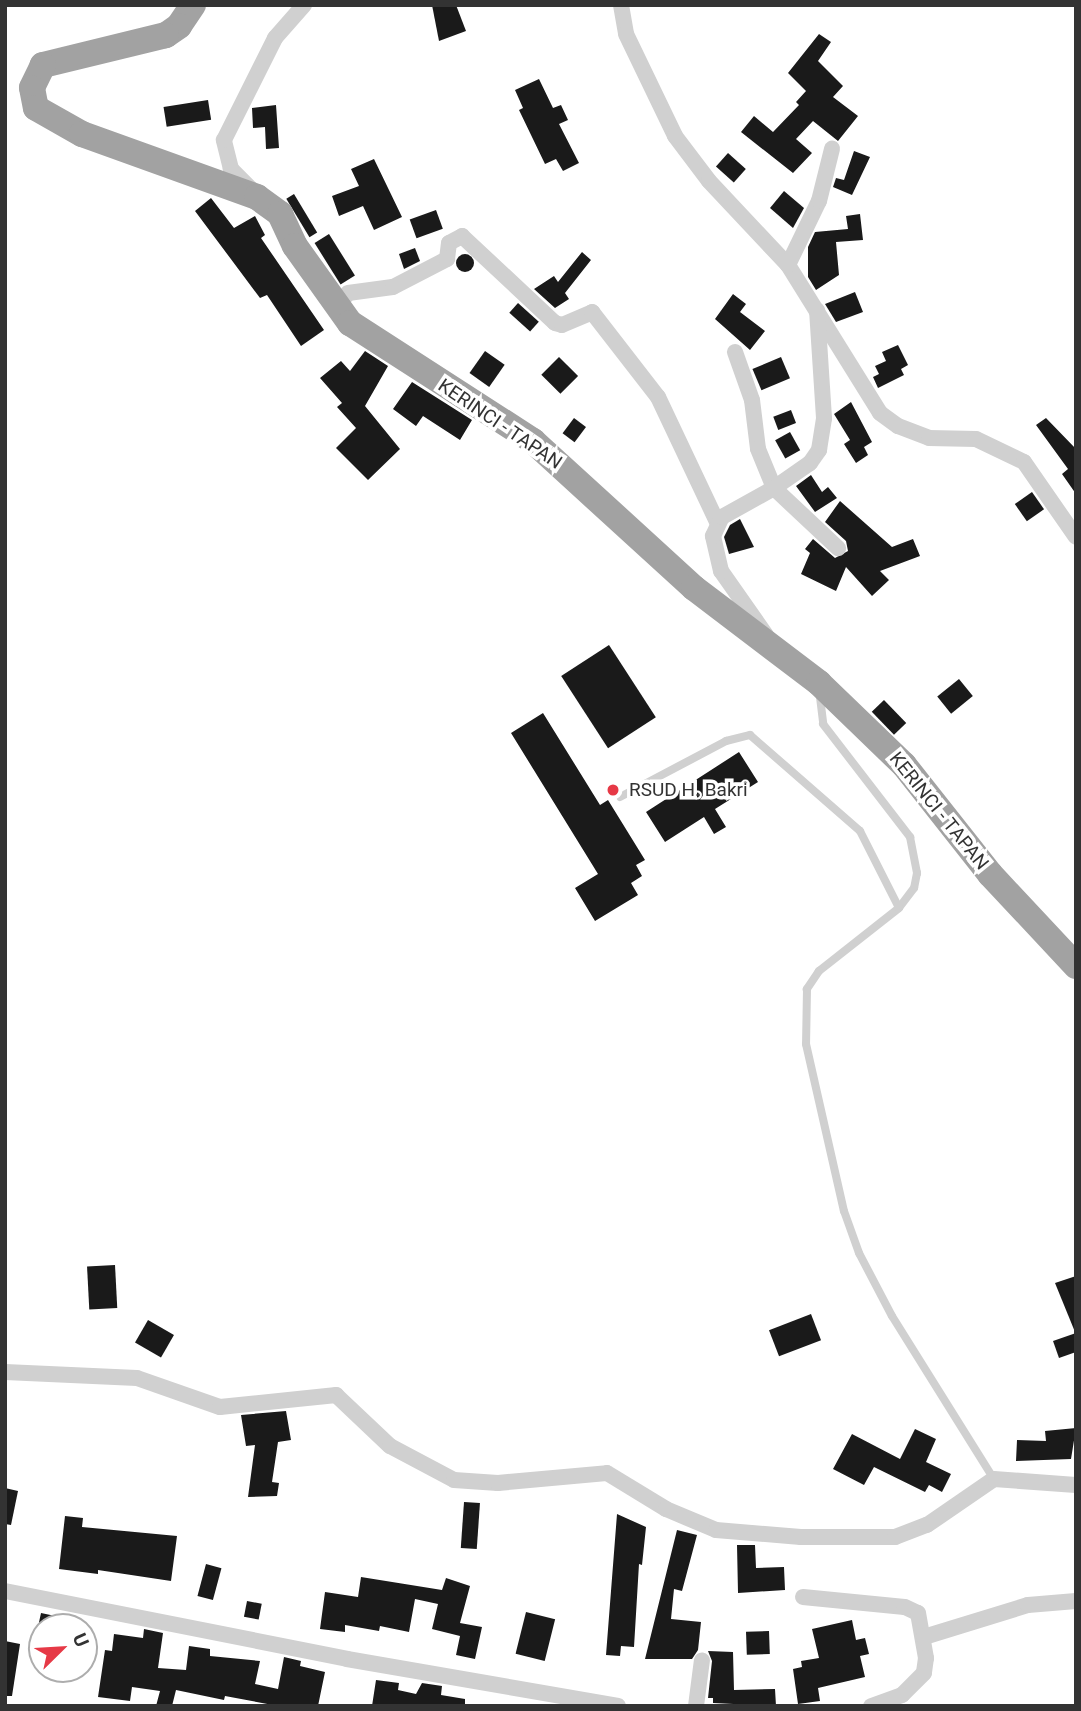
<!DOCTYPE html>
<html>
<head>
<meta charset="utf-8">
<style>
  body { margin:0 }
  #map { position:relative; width:1081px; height:1711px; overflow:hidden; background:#fff; font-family:Roboto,sans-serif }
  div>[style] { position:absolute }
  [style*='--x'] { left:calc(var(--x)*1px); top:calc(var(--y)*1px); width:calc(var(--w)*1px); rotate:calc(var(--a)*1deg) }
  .building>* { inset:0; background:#1a1a1a; transform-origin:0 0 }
  .round { border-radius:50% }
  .service>* { height:8px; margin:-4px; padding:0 4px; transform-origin:4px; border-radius:4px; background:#d0d0d0 }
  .minor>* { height:16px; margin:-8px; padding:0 8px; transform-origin:8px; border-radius:8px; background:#d0d0d0 }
  .trunk>* { height:26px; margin:-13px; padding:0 13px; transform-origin:13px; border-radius:13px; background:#a2a2a2 }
  .dots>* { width:19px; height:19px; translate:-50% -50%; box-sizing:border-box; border:4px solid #fff; border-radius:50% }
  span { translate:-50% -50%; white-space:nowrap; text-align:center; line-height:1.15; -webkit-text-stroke:7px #fff; paint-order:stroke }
  .street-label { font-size:19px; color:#333 }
  .poi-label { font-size:19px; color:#333 }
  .left { translate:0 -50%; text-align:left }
  .frame { position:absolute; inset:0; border:7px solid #333; pointer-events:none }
  .north { position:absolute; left:28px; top:1613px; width:70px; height:70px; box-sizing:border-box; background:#fff; border:2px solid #adadad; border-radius:50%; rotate:66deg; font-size:19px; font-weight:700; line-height:28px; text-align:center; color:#333 }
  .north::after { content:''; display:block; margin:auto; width:24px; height:32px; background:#e63946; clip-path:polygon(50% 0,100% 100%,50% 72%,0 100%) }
</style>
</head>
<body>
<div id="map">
  <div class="building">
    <i style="clip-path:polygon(432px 5px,456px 5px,466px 31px,439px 41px)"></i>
    <i style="clip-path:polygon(819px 34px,831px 42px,818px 61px,843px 86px,833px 97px,858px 116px,838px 141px,813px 121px,796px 139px,812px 153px,793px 173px,741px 132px,754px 116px,773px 132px,799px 105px,796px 102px,806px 91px,788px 73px)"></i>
    <i style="clip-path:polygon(539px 79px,553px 108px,561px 105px,568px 120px,559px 124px,579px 163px,563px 171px,556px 159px,545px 164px,519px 110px,523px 108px,515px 90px)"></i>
    <i style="left:208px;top:100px;width:20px;height:45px;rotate:81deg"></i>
    <i style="clip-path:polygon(276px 105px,279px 148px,266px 149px,265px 127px,253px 128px,252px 108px)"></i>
    <i style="clip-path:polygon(854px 151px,870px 157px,852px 195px,833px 187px,836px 178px,844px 180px)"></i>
    <i style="left:728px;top:153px;width:24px;height:18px;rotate:42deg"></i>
    <i style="clip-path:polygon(374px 159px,402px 217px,374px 230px,363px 206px,339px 216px,332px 196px,359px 186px,351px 169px)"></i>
    <i style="clip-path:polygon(784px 191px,804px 208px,793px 228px,770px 208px)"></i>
    <i style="left:294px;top:194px;width:45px;height:9px;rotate:59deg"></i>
    <i style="clip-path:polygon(211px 198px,234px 228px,255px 216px,265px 235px,261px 238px,324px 330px,301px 346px,267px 295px,260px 298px,195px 211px)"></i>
    <i style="left:436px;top:210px;width:20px;height:28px;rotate:70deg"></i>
    <i style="clip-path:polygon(860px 214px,863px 240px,836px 242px,839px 275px,816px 290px,808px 277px,808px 247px,815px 232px,848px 229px,846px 216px)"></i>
    <i style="left:329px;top:234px;width:49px;height:17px;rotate:58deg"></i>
    <i style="clip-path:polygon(415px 248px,420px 261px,404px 269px,399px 254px)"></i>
    <i style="clip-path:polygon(582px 252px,591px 260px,565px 293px,569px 299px,555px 308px,534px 289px,554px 276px,558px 282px)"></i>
    <i class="round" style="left:456px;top:254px;width:18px;height:18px"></i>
    <i style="clip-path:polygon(855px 292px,863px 312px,836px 322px,825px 304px)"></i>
    <i style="clip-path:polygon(733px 294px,746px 304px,740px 312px,765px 331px,750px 350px,715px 319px)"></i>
    <i style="left:518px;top:303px;width:28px;height:13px;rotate:42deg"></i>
    <i style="clip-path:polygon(898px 345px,908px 365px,901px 369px,904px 375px,878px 388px,873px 377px,879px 374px,875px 366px,886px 361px,882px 352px)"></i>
    <i style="clip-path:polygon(365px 351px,388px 366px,365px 406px,400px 449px,368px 480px,336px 448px,356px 428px,337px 407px,342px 403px,320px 378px,341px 361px,350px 371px)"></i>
    <i style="left:485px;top:351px;width:24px;height:27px;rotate:35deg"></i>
    <i style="left:559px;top:357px;width:27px;height:25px;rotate:45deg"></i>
    <i style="left:781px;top:357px;width:23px;height:31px;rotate:67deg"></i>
    <i style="clip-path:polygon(412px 382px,472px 420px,460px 440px,423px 416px,416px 426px,393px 409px)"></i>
    <i style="clip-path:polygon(851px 402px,872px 442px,864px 447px,868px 455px,856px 463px,844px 444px,850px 440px,834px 414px)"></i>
    <i style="left:791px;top:410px;width:14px;height:19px;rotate:69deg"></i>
    <i style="left:574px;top:418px;width:15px;height:19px;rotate:37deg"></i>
    <i style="clip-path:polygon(1046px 418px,1076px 449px,1076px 494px,1062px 474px,1068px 469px,1036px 425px)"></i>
    <i style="left:790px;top:432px;width:21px;height:17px;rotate:61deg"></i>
    <i style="clip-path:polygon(811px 475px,822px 492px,828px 487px,837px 498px,815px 512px,796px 486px)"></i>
    <i style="left:1032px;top:492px;width:21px;height:21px;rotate:55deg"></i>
    <i style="clip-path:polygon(840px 501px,892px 547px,913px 539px,920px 556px,880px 571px,889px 580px,872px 596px,846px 567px,836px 591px,801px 574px,810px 553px,805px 549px,813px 539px,835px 558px,848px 551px,846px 541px,825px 522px)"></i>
    <i style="clip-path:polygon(740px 519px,754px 547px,729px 554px,724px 537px,730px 525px)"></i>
    <i style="left:609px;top:645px;width:86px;height:57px;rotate:57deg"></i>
    <i style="left:959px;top:679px;width:22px;height:28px;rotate:51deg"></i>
    <i style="left:884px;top:700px;width:32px;height:17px;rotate:46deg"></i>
    <i style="clip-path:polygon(543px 713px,600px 805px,608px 800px,645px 860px,636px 865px,642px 876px,631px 883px,638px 895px,595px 921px,575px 888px,598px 874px,511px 733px)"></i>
    <i style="clip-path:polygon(739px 752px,758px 782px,715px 809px,726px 827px,714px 834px,704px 817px,665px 842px,646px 812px)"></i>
    <i style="left:115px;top:1265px;width:43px;height:28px;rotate:87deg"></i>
    <i style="clip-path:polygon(1076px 1276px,1076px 1331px,1075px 1332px,1055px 1283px)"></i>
    <i style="left:811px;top:1314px;width:28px;height:45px;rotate:69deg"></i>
    <i style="left:148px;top:1320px;width:30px;height:26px;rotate:30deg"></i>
    <i style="clip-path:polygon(1076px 1333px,1076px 1352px,1059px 1358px,1053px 1341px)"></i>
    <i style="clip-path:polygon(286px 1411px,291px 1440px,278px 1442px,272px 1482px,279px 1483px,277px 1496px,248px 1497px,255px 1445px,246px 1446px,241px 1415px)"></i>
    <i style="clip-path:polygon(1076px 1428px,1071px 1459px,1016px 1461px,1017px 1440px,1046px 1441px,1045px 1431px)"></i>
    <i style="clip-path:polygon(915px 1429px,936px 1439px,926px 1462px,951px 1474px,942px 1492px,929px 1485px,925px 1492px,874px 1467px,864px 1485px,833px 1469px,852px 1434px,900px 1459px)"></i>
    <i style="clip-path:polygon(5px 1488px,18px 1491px,11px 1525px,5px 1524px)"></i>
    <i style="left:464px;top:1502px;width:16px;height:46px;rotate:4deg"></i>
    <i style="clip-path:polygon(617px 1514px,646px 1527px,642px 1565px,639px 1564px,634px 1647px,621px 1646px,620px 1656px,606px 1655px)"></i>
    <i style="clip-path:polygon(65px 1516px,83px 1518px,82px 1527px,177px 1536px,171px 1581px,98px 1570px,98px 1574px,59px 1569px)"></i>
    <i style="clip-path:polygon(677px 1530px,697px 1535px,682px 1591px,674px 1589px,671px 1619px,701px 1622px,698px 1650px,692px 1659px,645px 1659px)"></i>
    <i style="clip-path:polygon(737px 1545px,755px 1545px,756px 1568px,784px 1567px,785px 1590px,738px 1593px)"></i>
    <i style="left:206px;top:1564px;width:16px;height:33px;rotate:15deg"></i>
    <i style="clip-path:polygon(361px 1577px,442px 1590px,446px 1578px,470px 1586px,460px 1623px,482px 1627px,475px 1659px,456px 1655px,460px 1636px,432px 1629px,438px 1604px,415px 1599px,409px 1632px,380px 1626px,379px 1631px,345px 1625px,345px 1632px,320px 1629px,325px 1592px,358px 1597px)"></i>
    <i style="left:247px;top:1601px;width:15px;height:16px;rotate:11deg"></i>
    <i style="left:526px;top:1612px;width:30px;height:43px;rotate:14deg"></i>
    <i style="clip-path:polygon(41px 1613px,79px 1621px,79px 1627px,38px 1627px)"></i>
    <i style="clip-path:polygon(852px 1620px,856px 1640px,865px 1638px,869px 1654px,860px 1656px,865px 1677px,818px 1688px,820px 1701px,798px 1704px,793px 1669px,802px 1667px,801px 1661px,819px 1658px,812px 1629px)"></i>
    <i style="clip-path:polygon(144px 1629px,163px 1633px,158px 1668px,186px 1670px,189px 1646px,210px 1649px,210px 1656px,260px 1661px,255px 1684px,278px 1689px,284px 1657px,301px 1661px,300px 1666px,325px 1672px,318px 1706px,278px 1706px,225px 1696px,224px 1700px,176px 1690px,172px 1706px,156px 1706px,160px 1691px,132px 1687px,130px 1701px,98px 1697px,105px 1650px,112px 1651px,114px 1634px,143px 1638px)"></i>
    <i style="left:769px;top:1631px;width:23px;height:23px;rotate:88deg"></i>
    <i style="clip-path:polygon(5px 1641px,20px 1644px,12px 1696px,5px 1696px)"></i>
    <i style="clip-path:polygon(708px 1651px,733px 1652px,734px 1690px,775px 1689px,776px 1706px,713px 1703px,713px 1698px,708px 1698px,712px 1661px)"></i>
    <i style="clip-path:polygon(376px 1680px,399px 1683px,398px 1690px,416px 1694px,422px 1683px,442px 1686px,441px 1695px,465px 1699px,465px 1706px,372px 1706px)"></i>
  </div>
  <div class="service">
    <i style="--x:819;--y:689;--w:35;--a:83"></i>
    <i style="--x:823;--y:724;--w:143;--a:52.4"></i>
    <i style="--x:910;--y:837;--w:37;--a:79"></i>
    <i style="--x:917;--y:873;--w:15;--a:101"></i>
    <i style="--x:914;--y:888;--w:25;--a:127"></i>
    <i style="--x:899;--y:908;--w:102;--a:141.8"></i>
    <i style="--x:819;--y:971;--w:22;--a:124"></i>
    <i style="--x:807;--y:989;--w:55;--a:91"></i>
    <i style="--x:806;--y:1044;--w:171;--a:77.2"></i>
    <i style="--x:844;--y:1211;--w:45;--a:70.3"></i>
    <i style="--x:859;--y:1253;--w:71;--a:62.4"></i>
    <i style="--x:892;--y:1316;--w:192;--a:58"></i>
    <i style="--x:620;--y:797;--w:120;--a:-27.8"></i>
    <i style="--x:726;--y:741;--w:25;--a:-14"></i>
    <i style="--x:750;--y:735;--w:146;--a:41.1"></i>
    <i style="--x:860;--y:831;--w:86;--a:63.1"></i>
  </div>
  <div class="minor">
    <i style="--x:621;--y:5;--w:29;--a:80"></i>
    <i style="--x:626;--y:34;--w:113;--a:64.3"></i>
    <i style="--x:675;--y:136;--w:56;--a:52.9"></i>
    <i style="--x:709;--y:181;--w:115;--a:46.8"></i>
    <i style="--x:788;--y:265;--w:174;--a:58.1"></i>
    <i style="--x:880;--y:413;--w:22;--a:36"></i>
    <i style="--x:898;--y:426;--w:33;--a:21"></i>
    <i style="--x:929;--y:438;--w:47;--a:1.2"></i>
    <i style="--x:976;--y:439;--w:53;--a:25.6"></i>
    <i style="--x:1024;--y:462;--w:91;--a:55.3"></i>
    <i style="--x:254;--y:192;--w:33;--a:-135"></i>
    <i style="--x:231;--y:169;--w:30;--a:-104"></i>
    <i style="--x:224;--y:140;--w:114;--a:-63.4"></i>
    <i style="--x:275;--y:38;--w:44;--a:-48.7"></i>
    <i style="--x:788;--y:265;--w:71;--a:-64.2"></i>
    <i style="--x:819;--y:201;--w:54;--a:-76"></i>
    <i style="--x:336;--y:307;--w:18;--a:-49"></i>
    <i style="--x:348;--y:293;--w:45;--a:-7.6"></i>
    <i style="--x:393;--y:287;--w:61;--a:-27.4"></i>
    <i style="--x:447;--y:259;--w:16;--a:-83"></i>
    <i style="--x:449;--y:243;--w:15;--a:-28"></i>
    <i style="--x:462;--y:236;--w:127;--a:43.1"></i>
    <i style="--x:555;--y:323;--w:7;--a:16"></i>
    <i style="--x:562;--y:325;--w:33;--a:-23"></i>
    <i style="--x:592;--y:312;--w:108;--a:52.2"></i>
    <i style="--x:658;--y:397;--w:138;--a:64.7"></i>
    <i style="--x:735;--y:352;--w:51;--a:70.5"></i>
    <i style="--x:752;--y:400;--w:49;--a:83"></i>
    <i style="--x:758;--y:449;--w:42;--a:67.7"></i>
    <i style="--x:774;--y:488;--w:88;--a:43.2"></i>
    <i style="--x:766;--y:635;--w:78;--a:-125.1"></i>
    <i style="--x:721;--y:571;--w:36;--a:-103"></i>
    <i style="--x:713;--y:536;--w:21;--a:-65"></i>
    <i style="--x:722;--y:517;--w:60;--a:-29.1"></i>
    <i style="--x:774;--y:488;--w:44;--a:-34.8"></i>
    <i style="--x:810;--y:463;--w:16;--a:-55"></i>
    <i style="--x:819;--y:450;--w:32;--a:-81"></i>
    <i style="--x:824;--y:418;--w:108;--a:-93.7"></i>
    <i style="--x:5;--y:1372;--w:132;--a:2.6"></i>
    <i style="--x:137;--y:1378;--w:88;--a:19.3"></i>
    <i style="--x:220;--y:1407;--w:117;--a:-5.9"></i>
    <i style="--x:336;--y:1395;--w:74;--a:43.4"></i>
    <i style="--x:390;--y:1446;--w:72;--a:28"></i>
    <i style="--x:454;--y:1480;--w:44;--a:3.9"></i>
    <i style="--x:498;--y:1483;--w:109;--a:-5.2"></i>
    <i style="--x:607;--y:1473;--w:69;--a:31.4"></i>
    <i style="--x:666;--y:1509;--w:54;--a:22.8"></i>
    <i style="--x:716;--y:1530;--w:85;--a:4.7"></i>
    <i style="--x:801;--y:1537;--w:94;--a:0"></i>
    <i style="--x:895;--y:1537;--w:34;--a:-21"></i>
    <i style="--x:927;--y:1525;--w:81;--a:-34.5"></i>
    <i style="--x:994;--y:1479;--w:82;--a:4.2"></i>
    <i style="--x:5;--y:1591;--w:349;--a:11.2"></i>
    <i style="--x:347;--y:1659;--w:275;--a:9.8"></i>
    <i style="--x:803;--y:1597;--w:102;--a:5.6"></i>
    <i style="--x:905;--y:1607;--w:14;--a:25"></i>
    <i style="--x:918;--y:1613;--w:46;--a:79.9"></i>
    <i style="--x:926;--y:1658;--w:15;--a:98"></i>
    <i style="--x:924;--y:1673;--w:31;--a:135"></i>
    <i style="--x:902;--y:1695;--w:33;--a:160"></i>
    <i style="--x:924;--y:1637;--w:109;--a:-17.1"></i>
    <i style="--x:1028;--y:1605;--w:48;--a:-4.8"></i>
    <i style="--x:696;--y:1706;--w:46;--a:-82.6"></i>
  </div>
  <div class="trunk">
    <i style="--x:193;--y:5;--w:25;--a:124"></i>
    <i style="--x:179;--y:26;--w:16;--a:145"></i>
    <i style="--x:166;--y:35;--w:127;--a:166.3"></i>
    <i style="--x:43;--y:65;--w:25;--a:116"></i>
    <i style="--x:32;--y:88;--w:20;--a:79"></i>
    <i style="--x:36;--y:108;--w:53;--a:29.5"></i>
    <i style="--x:82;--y:134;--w:186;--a:19.8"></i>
    <i style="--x:257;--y:197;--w:29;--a:36"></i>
    <i style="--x:280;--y:214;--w:35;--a:65"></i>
    <i style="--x:295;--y:246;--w:95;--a:54.5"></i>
    <i style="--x:350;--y:323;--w:218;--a:32.8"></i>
    <i style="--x:533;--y:441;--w:218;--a:42.4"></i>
    <i style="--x:694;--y:588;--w:157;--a:37.2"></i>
    <i style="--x:819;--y:683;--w:118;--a:44"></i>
    <i style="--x:904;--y:765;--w:139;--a:51.7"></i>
    <i style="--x:990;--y:874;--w:126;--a:46.9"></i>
  </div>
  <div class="dots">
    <i style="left:613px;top:790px;background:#e63946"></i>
  </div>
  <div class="street-label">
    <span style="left:500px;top:424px;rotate:34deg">KERINCI - TAPAN</span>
    <span style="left:939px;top:811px;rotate:51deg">KERINCI - TAPAN</span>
  </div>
  <div class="poi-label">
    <span class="left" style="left:629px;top:790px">RSUD H. Bakri</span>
  </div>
  <div class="frame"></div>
  <div class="north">U</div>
</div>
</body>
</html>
